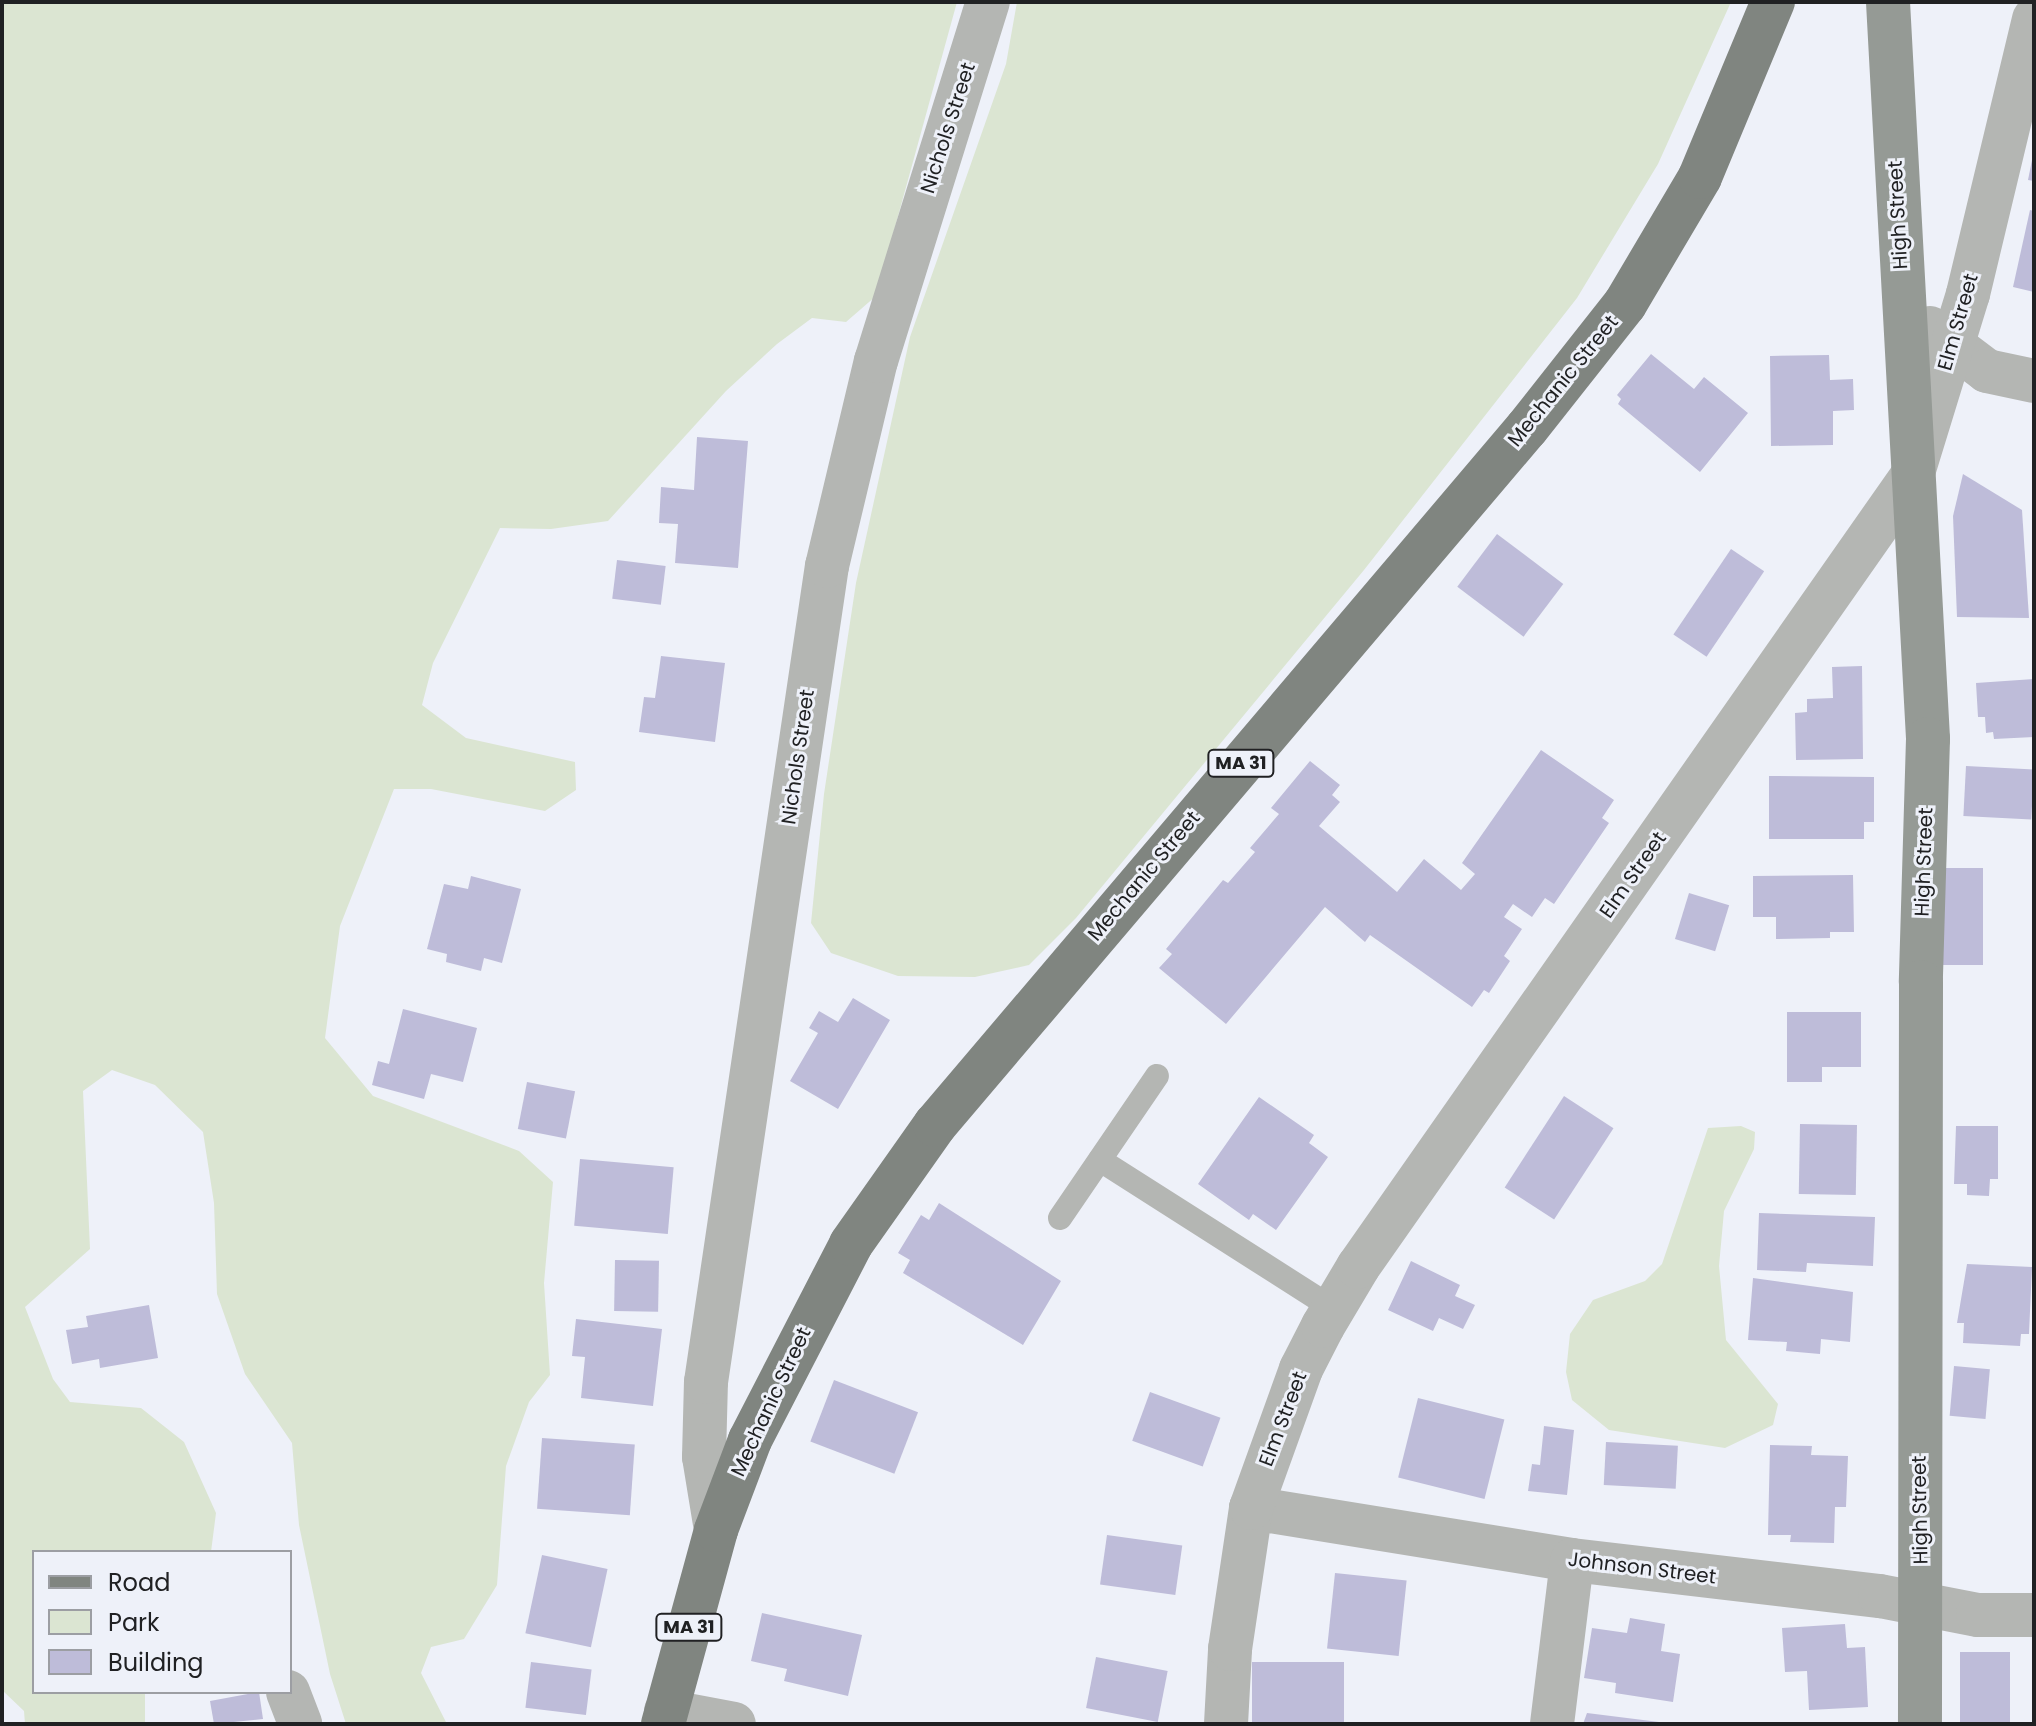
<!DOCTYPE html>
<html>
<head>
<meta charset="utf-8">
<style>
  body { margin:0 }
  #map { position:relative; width:2036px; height:1726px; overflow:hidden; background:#eef1f9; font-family:Poppins,sans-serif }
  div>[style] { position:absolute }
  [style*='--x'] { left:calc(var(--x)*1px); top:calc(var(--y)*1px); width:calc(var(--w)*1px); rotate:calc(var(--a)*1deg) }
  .green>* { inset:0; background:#dbe5d2 }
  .building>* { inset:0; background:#bebcd9; transform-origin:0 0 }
  .lane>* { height:24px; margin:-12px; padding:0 12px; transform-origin:12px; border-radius:12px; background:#b4b6b3 }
  .street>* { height:44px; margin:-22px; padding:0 22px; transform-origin:22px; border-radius:22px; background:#b4b6b3 }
  .secondary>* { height:44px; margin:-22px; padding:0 22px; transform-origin:22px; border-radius:22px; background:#959a95 }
  .primary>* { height:44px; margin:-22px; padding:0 22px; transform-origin:22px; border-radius:22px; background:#808580 }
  span { translate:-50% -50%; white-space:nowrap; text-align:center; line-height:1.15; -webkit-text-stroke:6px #eef1f9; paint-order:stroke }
  .shield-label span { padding:2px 6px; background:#eef1f9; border:2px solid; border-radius:6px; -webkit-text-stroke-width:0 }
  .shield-label { font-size:18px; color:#202123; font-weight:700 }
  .street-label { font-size:20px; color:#202123 }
  .frame { position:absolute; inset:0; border:4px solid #202123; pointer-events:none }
  .legend { position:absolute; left:32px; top:1550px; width:260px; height:144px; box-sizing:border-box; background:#eef1f9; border:2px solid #9c9ea3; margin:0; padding:10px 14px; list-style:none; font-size:24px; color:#202123 }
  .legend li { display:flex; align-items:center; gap:16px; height:40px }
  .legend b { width:40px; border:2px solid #9c9ea3 }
</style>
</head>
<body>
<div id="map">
  <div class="green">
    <i style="clip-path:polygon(2px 2px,957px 2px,876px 296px,846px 322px,812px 318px,777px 344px,726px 391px,608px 521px,551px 529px,500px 528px,433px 663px,422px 705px,466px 738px,575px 762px,576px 790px,545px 811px,431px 789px,394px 789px,340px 926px,325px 1038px,373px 1096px,519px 1151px,553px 1182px,544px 1283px,550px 1375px,529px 1402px,506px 1466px,497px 1585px,464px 1639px,431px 1647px,421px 1673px,447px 1724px,346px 1724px,330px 1674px,299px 1525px,292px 1443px,245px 1374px,217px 1294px,214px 1203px,203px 1132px,155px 1085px,112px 1070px,83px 1091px,90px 1249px,25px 1307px,53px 1379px,70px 1402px,141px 1408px,184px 1442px,216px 1513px,211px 1552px,34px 1552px,34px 1692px,145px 1692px,145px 1724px,25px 1724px,24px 1711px,2px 1690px)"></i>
    <i style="clip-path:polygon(1017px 2px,1731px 2px,1658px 164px,1577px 298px,1364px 570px,1076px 918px,1029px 965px,975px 977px,898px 976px,831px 953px,811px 923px,824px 794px,856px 583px,910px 337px,1006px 64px)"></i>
    <i style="clip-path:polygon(1741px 1126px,1755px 1132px,1754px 1149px,1724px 1211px,1719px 1266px,1726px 1340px,1778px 1404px,1773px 1425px,1725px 1448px,1609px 1430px,1572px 1400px,1566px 1372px,1570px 1334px,1593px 1300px,1645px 1281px,1662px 1264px,1708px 1128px)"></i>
  </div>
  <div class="building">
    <i style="clip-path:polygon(2033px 155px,2034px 155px,2034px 181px,2028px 180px)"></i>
    <i style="clip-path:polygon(2030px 210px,2034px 211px,2034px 292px,2013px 287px)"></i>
    <i style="clip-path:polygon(1651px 354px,1694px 389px,1704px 377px,1748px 413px,1700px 472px,1618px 404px,1621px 399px,1617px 395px)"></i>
    <i style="clip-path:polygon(1829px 355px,1830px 380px,1853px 379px,1854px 410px,1833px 411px,1833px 445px,1771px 446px,1770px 356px)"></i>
    <i style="clip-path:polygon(697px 437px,748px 441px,738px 568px,675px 563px,678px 524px,659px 523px,661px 487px,694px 490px)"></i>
    <i style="clip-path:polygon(1963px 474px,2022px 510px,2029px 618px,1957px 617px,1953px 516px)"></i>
    <i style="left:1497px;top:534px;width:83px;height:66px;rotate:37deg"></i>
    <i style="left:1731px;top:549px;width:40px;height:103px;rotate:34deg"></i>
    <i style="left:617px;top:560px;width:49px;height:39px;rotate:7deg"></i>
    <i style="clip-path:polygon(661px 656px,725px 663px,715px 742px,639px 732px,644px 697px,655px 698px)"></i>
    <i style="clip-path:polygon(1862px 666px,1863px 759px,1796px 760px,1795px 713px,1807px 712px,1807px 699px,1833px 698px,1832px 667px)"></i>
    <i style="clip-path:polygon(2034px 679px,2034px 737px,1994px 739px,1993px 732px,1986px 733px,1985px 717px,1978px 717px,1976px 683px)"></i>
    <i style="clip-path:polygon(1541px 750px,1614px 800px,1602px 818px,1609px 823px,1554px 904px,1545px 898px,1532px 917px,1513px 904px,1504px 917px,1522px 929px,1504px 956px,1510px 961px,1489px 993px,1484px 990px,1472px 1007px,1370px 935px,1365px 942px,1325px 907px,1226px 1024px,1159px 968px,1172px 954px,1166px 949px,1223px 880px,1228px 883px,1255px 852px,1250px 848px,1279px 814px,1271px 808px,1310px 761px,1340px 785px,1332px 795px,1340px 802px,1319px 826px,1397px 892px,1424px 859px,1461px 890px,1475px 874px,1462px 863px)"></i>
    <i style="left:1966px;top:766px;width:68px;height:50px;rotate:3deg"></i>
    <i style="clip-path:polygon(1769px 776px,1874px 777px,1874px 822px,1864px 822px,1864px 839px,1769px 839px)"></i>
    <i style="clip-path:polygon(1931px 868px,1983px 868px,1983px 965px,1941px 965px)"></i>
    <i style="clip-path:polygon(1853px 875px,1854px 932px,1830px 932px,1830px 938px,1776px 939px,1776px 917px,1753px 917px,1753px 876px)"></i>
    <i style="clip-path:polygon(471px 876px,521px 889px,502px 963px,484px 958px,481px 971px,446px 962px,447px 954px,427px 949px,444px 884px,468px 889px)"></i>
    <i style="left:1689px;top:893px;width:42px;height:48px;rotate:17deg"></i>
    <i style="clip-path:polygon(853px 998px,890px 1020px,838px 1109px,790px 1081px,818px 1033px,809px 1028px,819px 1011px,838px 1022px)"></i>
    <i style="clip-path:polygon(403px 1009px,477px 1028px,463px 1082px,431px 1074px,424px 1099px,372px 1085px,378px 1061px,389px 1064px)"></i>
    <i style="clip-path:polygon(1787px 1012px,1861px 1012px,1861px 1067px,1822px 1067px,1822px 1082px,1787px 1082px)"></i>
    <i style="left:527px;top:1082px;width:49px;height:48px;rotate:11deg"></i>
    <i style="left:1564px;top:1096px;width:59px;height:109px;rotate:33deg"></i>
    <i style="clip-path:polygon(1259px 1097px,1314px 1135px,1309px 1143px,1328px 1157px,1276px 1230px,1253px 1214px,1249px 1220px,1198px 1184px)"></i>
    <i style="left:1800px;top:1124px;width:57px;height:70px;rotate:1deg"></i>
    <i style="clip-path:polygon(1956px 1126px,1998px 1126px,1998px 1179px,1990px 1179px,1989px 1196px,1967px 1195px,1967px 1184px,1954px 1184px)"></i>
    <i style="left:580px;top:1159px;width:94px;height:67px;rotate:5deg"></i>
    <i style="clip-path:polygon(939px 1203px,1061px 1281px,1023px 1345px,903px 1273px,910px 1260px,898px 1253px,921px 1215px,929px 1220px)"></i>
    <i style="clip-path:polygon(1759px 1213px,1875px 1217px,1873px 1266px,1807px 1263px,1806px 1272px,1757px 1270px)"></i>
    <i style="left:615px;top:1260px;width:44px;height:51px;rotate:1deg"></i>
    <i style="clip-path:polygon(1411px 1261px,1460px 1285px,1455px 1296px,1475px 1305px,1463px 1329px,1439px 1318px,1433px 1331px,1388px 1310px)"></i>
    <i style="clip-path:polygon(1967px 1264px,2032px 1267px,2029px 1334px,2021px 1334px,2020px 1346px,1963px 1343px,1964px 1323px,1957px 1323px)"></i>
    <i style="clip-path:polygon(1753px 1278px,1853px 1292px,1850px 1342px,1821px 1339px,1820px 1354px,1786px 1351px,1787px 1342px,1748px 1340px)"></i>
    <i style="clip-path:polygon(149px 1305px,158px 1358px,100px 1368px,99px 1359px,72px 1364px,66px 1330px,88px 1327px,86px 1316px)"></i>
    <i style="clip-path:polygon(576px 1319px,662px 1329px,653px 1406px,581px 1398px,585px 1357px,572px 1356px)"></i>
    <i style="left:1954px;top:1366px;width:36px;height:50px;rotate:5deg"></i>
    <i style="left:834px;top:1380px;width:90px;height:66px;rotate:21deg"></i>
    <i style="left:1150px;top:1392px;width:75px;height:52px;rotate:20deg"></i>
    <i style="left:1418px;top:1398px;width:89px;height:82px;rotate:14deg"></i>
    <i style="clip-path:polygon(1544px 1426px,1574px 1430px,1567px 1495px,1528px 1491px,1532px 1464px,1540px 1465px)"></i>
    <i style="left:542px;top:1438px;width:93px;height:71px;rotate:4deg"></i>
    <i style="left:1606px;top:1442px;width:72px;height:43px;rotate:3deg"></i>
    <i style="clip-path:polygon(1770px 1445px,1812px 1446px,1811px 1455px,1848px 1456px,1846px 1507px,1835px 1507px,1834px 1543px,1790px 1542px,1791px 1535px,1768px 1535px)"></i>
    <i style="left:1107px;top:1535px;width:76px;height:50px;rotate:8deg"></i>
    <i style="left:542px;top:1555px;width:67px;height:80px;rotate:12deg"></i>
    <i style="left:1335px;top:1573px;width:72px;height:76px;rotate:6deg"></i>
    <i style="clip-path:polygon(762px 1613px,862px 1635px,848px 1696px,784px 1681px,787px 1669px,751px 1661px)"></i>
    <i style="clip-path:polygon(1630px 1618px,1665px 1624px,1661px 1651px,1680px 1654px,1673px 1702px,1615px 1693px,1616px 1683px,1584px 1678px,1592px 1628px,1627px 1633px)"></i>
    <i style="clip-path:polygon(1845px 1624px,1847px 1648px,1865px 1647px,1868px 1707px,1809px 1710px,1807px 1671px,1785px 1672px,1782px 1628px)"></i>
    <i style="left:2010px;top:1652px;width:72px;height:50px;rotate:90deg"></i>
    <i style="left:1096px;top:1657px;width:73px;height:52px;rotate:11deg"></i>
    <i style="left:531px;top:1662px;width:61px;height:46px;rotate:7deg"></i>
    <i style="left:1344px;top:1662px;width:62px;height:92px;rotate:90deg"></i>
    <i style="clip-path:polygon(259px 1692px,263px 1719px,214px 1724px,210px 1701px)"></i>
    <i style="clip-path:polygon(1587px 1713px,1659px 1722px,1659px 1724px,1583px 1724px)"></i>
  </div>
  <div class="lane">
    <i style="--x:1100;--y:1160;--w:277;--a:32.5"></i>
    <i style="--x:1060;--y:1218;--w:172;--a:-55.7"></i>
  </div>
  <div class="street">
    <i style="--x:1930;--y:328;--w:71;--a:37"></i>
    <i style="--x:1987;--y:371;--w:48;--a:12"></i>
    <i style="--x:1251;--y:1508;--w:325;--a:9.2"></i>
    <i style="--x:1572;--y:1560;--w:310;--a:6.7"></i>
    <i style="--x:1880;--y:1596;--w:100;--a:11"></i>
    <i style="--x:1978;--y:1615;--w:56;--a:0"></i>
    <i style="--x:716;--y:1530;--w:74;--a:-99.3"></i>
    <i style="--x:704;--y:1457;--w:75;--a:-88.5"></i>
    <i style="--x:706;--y:1382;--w:825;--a:-81.57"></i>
    <i style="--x:827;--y:566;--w:211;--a:-76.6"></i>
    <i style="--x:876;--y:361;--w:376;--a:-72.7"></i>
    <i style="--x:288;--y:1692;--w:34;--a:69"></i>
    <i style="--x:666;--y:1711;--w:69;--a:10.8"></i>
    <i style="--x:1226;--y:1724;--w:75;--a:-86.9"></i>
    <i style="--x:1230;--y:1649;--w:143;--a:-81.5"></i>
    <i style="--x:1251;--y:1508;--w:148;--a:-70.2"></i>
    <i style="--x:1301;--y:1369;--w:48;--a:-62.9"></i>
    <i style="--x:1323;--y:1326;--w:69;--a:-59.3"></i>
    <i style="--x:1358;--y:1267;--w:966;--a:-54.99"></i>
    <i style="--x:1912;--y:476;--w:190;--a:-72.9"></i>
    <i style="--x:1968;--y:294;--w:283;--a:-76.5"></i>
    <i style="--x:1552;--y:1724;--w:165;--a:-83"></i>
  </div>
  <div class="secondary">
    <i style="--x:1888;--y:2;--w:738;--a:86.89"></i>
    <i style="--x:1928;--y:739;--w:243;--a:91.7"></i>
    <i style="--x:1921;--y:982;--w:742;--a:90.08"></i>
  </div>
  <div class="primary">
    <i style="--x:663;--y:1724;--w:201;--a:-74.7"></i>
    <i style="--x:716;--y:1530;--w:96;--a:-69.3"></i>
    <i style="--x:750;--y:1440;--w:220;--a:-62.7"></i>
    <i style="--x:851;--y:1244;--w:146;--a:-54.8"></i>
    <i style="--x:935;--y:1125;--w:914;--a:-49.66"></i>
    <i style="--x:1527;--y:428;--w:158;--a:-51.7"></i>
    <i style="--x:1625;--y:304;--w:147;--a:-59.4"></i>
    <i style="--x:1700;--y:177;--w:190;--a:-67.4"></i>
  </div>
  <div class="shield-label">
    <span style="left:1241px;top:763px">MA 31</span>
    <span style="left:689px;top:1627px">MA 31</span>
  </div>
  <div class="street-label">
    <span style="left:948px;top:128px;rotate:-72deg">Nichols Street</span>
    <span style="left:1898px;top:215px;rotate:-93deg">High Street</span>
    <span style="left:1958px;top:322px;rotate:-74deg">Elm Street</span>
    <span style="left:1563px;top:381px;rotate:-51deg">Mechanic Street</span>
    <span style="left:798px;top:757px;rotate:-82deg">Nichols Street</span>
    <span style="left:1924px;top:862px;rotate:-88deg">High Street</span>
    <span style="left:1633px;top:875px;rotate:-55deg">Elm Street</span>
    <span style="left:1144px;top:876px;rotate:-50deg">Mechanic Street</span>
    <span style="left:771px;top:1402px;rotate:-65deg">Mechanic Street</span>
    <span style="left:1283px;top:1419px;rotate:-69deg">Elm Street</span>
    <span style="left:1920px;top:1510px;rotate:-91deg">High Street</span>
    <span style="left:1642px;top:1568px;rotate:7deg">Johnson Street</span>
  </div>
  <div class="frame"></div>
  <ul class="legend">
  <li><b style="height:10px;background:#808580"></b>Road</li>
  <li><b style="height:22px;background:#dbe5d2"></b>Park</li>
  <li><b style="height:22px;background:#bebcd9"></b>Building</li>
  </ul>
</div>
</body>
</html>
